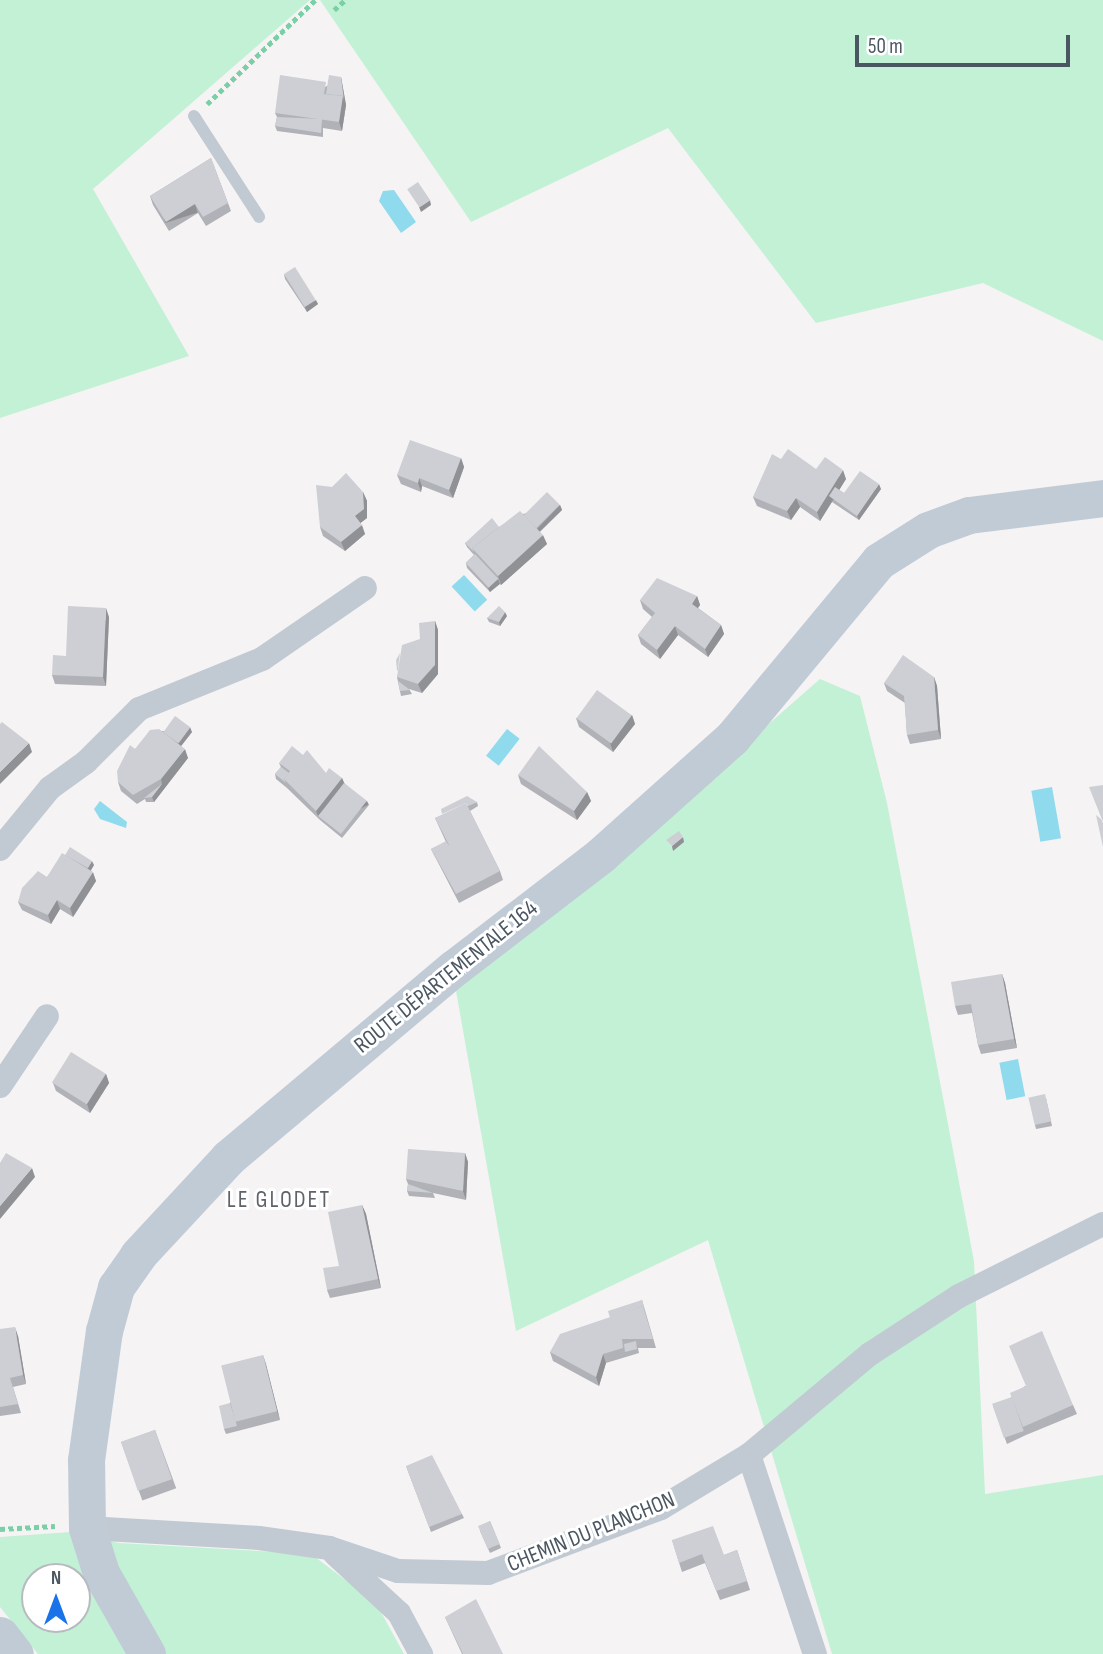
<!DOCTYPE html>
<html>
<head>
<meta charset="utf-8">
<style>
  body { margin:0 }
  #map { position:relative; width:1103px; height:1654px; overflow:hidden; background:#f5f3f3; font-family:"Sofia Sans Condensed",sans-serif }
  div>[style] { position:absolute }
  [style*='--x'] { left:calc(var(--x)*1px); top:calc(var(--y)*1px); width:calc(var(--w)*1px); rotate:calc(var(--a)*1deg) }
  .green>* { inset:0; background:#c3f1d5 }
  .water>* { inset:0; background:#90daee; transform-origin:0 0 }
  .path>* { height:4.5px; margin-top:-2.25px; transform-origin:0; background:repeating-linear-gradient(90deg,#7ad0a6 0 5px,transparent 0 8.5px) }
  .lane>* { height:12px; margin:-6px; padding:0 6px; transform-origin:6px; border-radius:6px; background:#c1cad2 }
  .street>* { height:24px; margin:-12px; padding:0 12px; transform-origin:12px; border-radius:12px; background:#c1cad2 }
  .secondary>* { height:37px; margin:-18.5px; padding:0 18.5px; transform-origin:18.5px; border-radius:18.5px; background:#c1cbd6 }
  .wall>* { inset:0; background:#b0b2b7; transform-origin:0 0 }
  .shaded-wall>* { inset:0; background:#909195; transform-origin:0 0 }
  .building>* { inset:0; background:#cdcfd5; transform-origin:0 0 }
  span { translate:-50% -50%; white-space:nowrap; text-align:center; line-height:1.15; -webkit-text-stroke:6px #fff; paint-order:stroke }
  .street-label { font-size:23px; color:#4a5661 }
  .neighbourhood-label { font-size:24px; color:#5f6368; letter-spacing:2px }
  .north { position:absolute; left:21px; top:1563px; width:70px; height:70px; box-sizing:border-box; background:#fff; border:2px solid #b7bbc0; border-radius:50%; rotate:0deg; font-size:19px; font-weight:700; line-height:28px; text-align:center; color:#4a5661 }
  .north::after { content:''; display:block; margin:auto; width:24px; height:32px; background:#1a73e8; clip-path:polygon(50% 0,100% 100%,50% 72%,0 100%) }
  .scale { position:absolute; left:855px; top:35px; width:215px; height:32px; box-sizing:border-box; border:4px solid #4a5661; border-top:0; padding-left:9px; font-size:21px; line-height:24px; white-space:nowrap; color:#4a5661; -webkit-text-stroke:5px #fff; paint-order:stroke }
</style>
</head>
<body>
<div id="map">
  <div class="green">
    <i style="clip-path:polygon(0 0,310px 0,93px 189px,189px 356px,0 418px)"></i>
    <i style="clip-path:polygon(320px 0,1103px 0,1103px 341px,983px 283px,816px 323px,668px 128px,471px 222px)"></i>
    <i style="clip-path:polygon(820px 679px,860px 696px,887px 803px,974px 1261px,985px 1494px,1103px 1475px,1103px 1654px,832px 1654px,708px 1240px,516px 1331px,455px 985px,560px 907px)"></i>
    <i style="clip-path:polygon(evenodd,71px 1532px,119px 1543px,311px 1554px,376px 1603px,404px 1654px,38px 1654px,0 1607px,0 1537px,71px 1532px,35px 1577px,77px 1577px,77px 1619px,35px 1619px,35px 1577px)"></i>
  </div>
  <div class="water">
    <i style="clip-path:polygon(394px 190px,416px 222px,401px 233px,379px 201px,383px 191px)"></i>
    <i style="left:464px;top:575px;width:34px;height:17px;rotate:47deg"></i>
    <i style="left:507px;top:729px;width:16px;height:34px;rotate:38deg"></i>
    <i style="left:1052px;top:787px;width:52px;height:21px;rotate:80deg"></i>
    <i style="clip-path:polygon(100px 801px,127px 822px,126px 828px,100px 819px,94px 809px)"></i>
    <i style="left:1018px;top:1059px;width:38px;height:19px;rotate:79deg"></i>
  </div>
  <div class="path">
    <i style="--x:334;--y:10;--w:15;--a:-42"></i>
    <i style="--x:207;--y:104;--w:150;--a:-43.9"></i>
    <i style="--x:0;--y:1529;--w:55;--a:-3.1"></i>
  </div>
  <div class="lane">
    <i style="--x:194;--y:116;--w:120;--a:57.2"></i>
  </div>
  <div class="street">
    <i style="--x:0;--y:849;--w:79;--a:-50.7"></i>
    <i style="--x:50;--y:788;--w:44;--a:-35.8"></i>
    <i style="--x:86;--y:762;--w:75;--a:-45"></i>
    <i style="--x:139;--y:709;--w:133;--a:-22.1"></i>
    <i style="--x:262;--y:659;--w:125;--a:-34.6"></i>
    <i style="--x:0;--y:1086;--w:84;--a:-56.1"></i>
    <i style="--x:749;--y:1455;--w:210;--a:71.7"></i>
    <i style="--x:87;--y:1528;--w:172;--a:3.3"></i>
    <i style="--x:259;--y:1538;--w:71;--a:8.1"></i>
    <i style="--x:329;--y:1548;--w:73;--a:18.4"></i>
    <i style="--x:398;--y:1571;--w:90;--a:1.3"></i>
    <i style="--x:488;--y:1573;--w:185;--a:-20.6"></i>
    <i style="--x:661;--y:1508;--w:103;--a:-31.1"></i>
    <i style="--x:749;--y:1455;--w:158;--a:-39.9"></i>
    <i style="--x:870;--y:1354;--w:106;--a:-33.1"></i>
    <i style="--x:959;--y:1296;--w:161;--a:-26.6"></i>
    <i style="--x:335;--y:1554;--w:87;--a:42.7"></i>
    <i style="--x:399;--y:1613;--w:47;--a:61.8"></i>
  </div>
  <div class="secondary">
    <i style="--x:0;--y:1635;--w:24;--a:52"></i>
    <i style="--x:147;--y:1654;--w:93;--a:-119.6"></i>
    <i style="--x:101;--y:1573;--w:47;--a:-107.3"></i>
    <i style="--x:87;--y:1528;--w:68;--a:-90.8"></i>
    <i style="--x:86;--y:1460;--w:130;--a:-82.1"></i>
    <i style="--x:104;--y:1331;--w:46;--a:-74.7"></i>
    <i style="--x:116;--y:1287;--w:39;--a:-55"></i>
    <i style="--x:138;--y:1255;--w:132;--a:-47.1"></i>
    <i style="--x:228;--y:1158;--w:295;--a:-40.1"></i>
    <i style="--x:454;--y:968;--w:185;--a:-37.5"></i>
    <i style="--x:601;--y:855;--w:176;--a:-41.8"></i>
    <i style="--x:732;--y:738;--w:230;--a:-50.3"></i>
    <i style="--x:879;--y:561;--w:58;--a:-32.3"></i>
    <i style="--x:928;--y:530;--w:44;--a:-20.1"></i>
    <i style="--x:969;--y:515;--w:135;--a:-7.2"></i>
  </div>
  <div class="wall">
    <i style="clip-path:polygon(341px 77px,346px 105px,342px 131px,323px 128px,323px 137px,277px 131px,275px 126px,277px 117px,275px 113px,327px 86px)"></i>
    <i style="clip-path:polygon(211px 158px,231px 211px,206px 226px,198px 213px,169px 231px,153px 205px,150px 196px)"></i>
    <i style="clip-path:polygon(284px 274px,318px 304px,307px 312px,285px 279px)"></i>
    <i style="clip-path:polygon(461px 458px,464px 467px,453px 498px,422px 486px,421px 492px,401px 484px,397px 475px)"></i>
    <i style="clip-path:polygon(781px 459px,846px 479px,839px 490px,844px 493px,881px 489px,859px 520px,832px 502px,820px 521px,800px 507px,791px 520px,757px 506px,753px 497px)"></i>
    <i style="clip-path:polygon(363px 492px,367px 501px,367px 518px,360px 523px,365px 534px,345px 551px,323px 536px,320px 527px)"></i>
    <i style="clip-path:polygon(560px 505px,562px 510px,540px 532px,547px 544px,501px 585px,499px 583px,490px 592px,467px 568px,466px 563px,474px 555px,467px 547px,465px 543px,499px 527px,523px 514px)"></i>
    <i style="clip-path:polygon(697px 596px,700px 605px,698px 608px,721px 625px,724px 634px,708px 657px,678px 635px,660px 659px,641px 644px,638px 635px,652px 617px,643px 609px,640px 600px)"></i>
    <i style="clip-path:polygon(507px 616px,500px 626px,489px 622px,487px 618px)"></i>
    <i style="clip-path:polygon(109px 617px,106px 686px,55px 684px,52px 675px,66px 656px)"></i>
    <i style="clip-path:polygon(435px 621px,438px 630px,438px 674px,422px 693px,409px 689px,412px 694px,401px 696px,397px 677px,420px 639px)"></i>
    <i style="clip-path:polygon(934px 677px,937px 686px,941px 739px,910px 744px,907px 735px,905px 703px,887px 691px,884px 683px)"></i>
    <i style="clip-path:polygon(632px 715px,635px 724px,613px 752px,579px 727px,576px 718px)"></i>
    <i style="clip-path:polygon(162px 731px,192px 732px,181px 746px,188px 758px,154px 802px,146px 802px,145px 799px,137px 804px,121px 791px,118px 782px,135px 749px)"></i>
    <i style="clip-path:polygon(279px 763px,326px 773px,342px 778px,344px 783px,369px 805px,342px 838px,320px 820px,287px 788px,276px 779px,275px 774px,281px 767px)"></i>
    <i style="clip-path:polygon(518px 775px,587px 792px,591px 801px,577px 820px,521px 784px)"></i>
    <i style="clip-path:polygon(477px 802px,478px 806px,470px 811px,500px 871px,503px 880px,459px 903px,431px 849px,446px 842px,435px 818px)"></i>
    <i style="clip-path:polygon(65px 855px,94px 865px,91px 870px,96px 881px,73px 917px,60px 909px,51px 924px,22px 910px,18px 902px,47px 877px)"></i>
    <i style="clip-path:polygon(1002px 974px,1005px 983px,1017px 1048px,981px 1054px,978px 1045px,972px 1013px,958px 1015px,955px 1006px)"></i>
    <i style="clip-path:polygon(106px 1074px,109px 1083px,90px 1113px,56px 1091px,53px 1083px)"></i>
    <i style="clip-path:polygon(1046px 1098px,1052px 1126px,1036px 1129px,1035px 1125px)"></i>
    <i style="clip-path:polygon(465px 1153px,468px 1162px,466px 1200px,433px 1193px,435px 1198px,409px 1196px,407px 1191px,408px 1184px,406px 1179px)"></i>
    <i style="clip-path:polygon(362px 1205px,366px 1214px,381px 1288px,330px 1298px,327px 1290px,339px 1266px)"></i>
    <i style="clip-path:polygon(642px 1300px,656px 1348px,638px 1348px,639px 1353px,606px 1363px,599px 1386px,553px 1361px,550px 1352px)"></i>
    <i style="clip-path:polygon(0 1329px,18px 1336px,26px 1384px,13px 1387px,21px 1413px,0 1416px)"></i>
    <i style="clip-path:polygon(263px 1355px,280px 1420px,226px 1434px,224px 1429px,230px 1403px)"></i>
    <i style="clip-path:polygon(1025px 1386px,1073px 1405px,1077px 1414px,1026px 1435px,1025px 1433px,1026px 1435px,1007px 1444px,993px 1406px,1012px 1397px)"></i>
    <i style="left:155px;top:1430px;width:62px;height:36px;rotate:70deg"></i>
    <i style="clip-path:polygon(406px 1466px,462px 1514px,464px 1518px,431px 1532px)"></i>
    <i style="clip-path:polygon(490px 1521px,501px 1548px,490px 1553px,480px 1531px)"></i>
    <i style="clip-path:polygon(672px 1540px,724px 1555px,737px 1550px,750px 1590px,720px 1600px,705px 1563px,682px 1572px)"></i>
    <i style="clip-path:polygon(445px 1617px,503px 1654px,462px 1654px)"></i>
  </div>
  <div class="shaded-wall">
    <i style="clip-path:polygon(341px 77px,346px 105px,342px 131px,339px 122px)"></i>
    <i style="clip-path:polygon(430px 200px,431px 205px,421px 212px,419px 207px)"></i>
    <i style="left:195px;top:204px;width:9px;height:34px;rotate:72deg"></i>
    <i style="clip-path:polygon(316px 300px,318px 304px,307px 312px,305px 307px)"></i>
    <i style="clip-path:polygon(461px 458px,464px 467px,453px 498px,449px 490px)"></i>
    <i style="clip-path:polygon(843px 470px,846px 479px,820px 521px,817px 512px)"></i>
    <i style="clip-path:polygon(419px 478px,422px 486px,421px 492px,418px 483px)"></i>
    <i style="clip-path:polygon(879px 484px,881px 489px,859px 520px,857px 516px)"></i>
    <i style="clip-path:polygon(363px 492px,367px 501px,367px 518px,358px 525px,355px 516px)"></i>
    <i style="clip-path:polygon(796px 498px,800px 507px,791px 520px,787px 511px)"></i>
    <i style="clip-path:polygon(560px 505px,562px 510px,537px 534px,536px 530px)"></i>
    <i style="clip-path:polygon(362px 525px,365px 534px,345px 551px,341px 542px)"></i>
    <i style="clip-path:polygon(543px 535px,547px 544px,501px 585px,498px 576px)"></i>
    <i style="clip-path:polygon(498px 579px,500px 584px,490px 592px,488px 588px)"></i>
    <i style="clip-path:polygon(697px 596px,700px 605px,695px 612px,692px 604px)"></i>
    <i style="clip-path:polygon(106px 608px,109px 617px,106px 686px,103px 677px)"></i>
    <i style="clip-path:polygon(505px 612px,507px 616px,500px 626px,499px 622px)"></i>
    <i style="clip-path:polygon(435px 621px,438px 630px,438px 674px,422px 693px,418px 684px)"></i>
    <i style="clip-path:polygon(721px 625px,724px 634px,708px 657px,705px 649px)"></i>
    <i style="clip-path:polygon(675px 626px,678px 635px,660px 659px,657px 650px)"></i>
    <i style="clip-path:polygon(934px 677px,937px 686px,941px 739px,938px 730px)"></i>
    <i style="clip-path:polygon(632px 715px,635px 724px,613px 752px,610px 743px)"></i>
    <i style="clip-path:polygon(190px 727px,192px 732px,178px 750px,176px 745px)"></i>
    <i style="clip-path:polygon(29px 743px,32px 752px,0 784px,0 772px)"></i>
    <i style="clip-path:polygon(185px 749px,188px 758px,154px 802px,152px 797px,162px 784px,161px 779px)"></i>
    <i style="clip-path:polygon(342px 778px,346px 787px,318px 816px,316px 811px)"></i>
    <i style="clip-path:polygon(587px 792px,591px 801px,577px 820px,574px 811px)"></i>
    <i style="left:367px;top:801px;width:4px;height:43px;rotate:63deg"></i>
    <i style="clip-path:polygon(683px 837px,684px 842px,673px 851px,672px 846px)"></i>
    <i style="clip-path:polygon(92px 861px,94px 865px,88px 875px,86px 871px)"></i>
    <i style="clip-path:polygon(93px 872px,96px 881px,73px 917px,70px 908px)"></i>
    <i style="clip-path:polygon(57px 900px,60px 909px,51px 924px,48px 915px)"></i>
    <i style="clip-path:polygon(1002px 974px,1005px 983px,1017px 1048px,1014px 1039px)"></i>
    <i style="clip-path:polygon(106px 1074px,109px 1083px,90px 1113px,87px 1104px)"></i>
    <i style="clip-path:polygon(465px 1153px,468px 1162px,466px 1200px,463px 1191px)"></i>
    <i style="clip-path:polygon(32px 1168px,35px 1177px,0 1219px,0 1206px)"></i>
    <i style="clip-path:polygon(362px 1205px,366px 1214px,381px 1288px,378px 1279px)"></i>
    <i style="clip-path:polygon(15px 1327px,18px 1336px,26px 1384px,23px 1375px)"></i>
    <i style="clip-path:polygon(603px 1354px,606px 1363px,599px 1386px,596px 1377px)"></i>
    <i style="clip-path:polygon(263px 1355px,266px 1364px,280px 1420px,277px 1411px)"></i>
  </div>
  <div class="building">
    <i style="clip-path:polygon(280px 75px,326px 82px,324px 94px,343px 96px,339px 122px,275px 113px)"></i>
    <i style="clip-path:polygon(329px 75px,341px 77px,344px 100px,343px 96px,326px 94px)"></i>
    <i style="clip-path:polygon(277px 117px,322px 119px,321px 133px,275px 126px)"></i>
    <i style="clip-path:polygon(211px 158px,228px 203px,203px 217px,195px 204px,166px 222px,150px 196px)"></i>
    <i style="left:418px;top:182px;width:22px;height:13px;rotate:56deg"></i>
    <i style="left:295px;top:267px;width:39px;height:13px;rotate:58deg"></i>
    <i style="clip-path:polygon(410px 440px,461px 458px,449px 490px,419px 478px,418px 483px,397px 475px)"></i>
    <i style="clip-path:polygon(788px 449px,816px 469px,825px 457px,843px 470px,817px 512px,796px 498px,787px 511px,753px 497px,772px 454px,781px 459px)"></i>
    <i style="clip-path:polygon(860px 471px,879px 484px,857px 516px,829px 496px,835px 487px,844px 493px)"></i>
    <i style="clip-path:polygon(346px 473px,363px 492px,364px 509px,355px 516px,362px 525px,341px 542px,320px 527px,316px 485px,332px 487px)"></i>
    <i style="left:547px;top:492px;width:18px;height:33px;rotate:45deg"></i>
    <i style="clip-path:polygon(520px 511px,543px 535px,498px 576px,472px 548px)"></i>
    <i style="clip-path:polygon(492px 518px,499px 527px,472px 548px,474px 552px,465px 543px)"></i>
    <i style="left:475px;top:554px;width:34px;height:13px;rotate:47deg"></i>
    <i style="clip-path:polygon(657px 578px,697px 596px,692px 604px,721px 625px,705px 649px,675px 626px,657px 650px,638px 635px,655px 613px,640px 600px)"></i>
    <i style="clip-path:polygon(68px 606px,106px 608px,103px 677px,52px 675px,53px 655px,66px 656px)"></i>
    <i style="clip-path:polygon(499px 606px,505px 612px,499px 622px,487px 618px)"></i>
    <i style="clip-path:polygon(435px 621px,435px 665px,418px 684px,397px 677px,402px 645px,420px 639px,419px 623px)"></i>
    <i style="clip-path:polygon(400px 653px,398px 670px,397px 671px,396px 660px)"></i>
    <i style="clip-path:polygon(903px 655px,934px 677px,938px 730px,907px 735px,904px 696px,884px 683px)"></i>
    <i style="clip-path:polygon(398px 681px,410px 690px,400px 691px)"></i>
    <i style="left:597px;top:690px;width:43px;height:35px;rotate:36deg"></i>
    <i style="left:175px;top:716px;width:19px;height:20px;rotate:36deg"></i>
    <i style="clip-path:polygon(2px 722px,29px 743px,0 772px,0 724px)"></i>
    <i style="clip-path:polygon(159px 729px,185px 749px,161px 779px,133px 795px,118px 782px,117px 771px,130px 745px,135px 749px,150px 730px)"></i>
    <i style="clip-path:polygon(292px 746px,303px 755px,307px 750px,326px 773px,329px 768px,342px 778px,316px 811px,284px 779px,290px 771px,279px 763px)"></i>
    <i style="clip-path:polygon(539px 746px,587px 792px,574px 811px,518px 775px)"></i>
    <i style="clip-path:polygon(281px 767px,289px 773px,284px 779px,286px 783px,275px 774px)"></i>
    <i style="left:344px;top:783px;width:29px;height:42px;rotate:38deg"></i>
    <i style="clip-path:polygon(162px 784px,152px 797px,144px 798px)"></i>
    <i style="clip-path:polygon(1103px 785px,1103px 822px,1089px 787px)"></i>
    <i style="clip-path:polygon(467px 796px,477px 802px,468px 806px,466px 803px,442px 814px,441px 809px)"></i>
    <i style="clip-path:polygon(466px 803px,500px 871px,456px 894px,434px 854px,449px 845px,435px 818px)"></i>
    <i style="clip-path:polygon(1096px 815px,1101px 819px,1103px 823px,1103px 847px)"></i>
    <i style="clip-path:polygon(679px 831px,683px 837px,672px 846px,666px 840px)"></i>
    <i style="clip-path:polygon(446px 841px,449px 846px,434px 854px,435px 858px,431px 849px)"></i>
    <i style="clip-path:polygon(70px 847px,92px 861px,88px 868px,65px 855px)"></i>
    <i style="clip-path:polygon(62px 853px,93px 872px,70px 908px,57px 900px,48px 915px,18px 902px,22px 888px,38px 871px,47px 877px)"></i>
    <i style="clip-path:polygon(1002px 974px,1014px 1039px,978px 1045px,971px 1004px,955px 1006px,951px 982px)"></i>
    <i style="left:71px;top:1052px;width:41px;height:36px;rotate:32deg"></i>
    <i style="left:1045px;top:1094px;width:28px;height:17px;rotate:77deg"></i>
    <i style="clip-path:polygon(408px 1149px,465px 1153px,463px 1191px,406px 1179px)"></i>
    <i style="clip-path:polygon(6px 1153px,32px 1168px,0 1206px,0 1163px)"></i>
    <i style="clip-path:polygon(408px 1184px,433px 1193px,407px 1191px)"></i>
    <i style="clip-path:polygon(362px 1205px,378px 1279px,327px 1290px,323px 1268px,339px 1266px,328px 1212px)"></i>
    <i style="clip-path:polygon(642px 1300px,645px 1311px,643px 1306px,610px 1318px,608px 1311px)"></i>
    <i style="clip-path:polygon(643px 1306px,653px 1339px,622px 1339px,623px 1348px,603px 1354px,596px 1377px,550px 1352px,560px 1334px)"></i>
    <i style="clip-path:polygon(15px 1327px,23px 1375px,10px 1378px,18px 1404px,0 1407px,0 1329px)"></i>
    <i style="clip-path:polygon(1042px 1331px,1073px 1405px,1023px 1427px,1010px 1393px,1026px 1386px,1009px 1346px)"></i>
    <i style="clip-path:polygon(636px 1341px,637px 1349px,625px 1352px,624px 1344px)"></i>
    <i style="left:263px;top:1355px;width:58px;height:43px;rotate:76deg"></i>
    <i style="left:1012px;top:1397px;width:36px;height:21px;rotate:71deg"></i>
    <i style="clip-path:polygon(230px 1403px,237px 1426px,224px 1429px,219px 1406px)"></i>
    <i style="left:155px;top:1430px;width:52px;height:36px;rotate:71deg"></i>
    <i style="clip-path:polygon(432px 1455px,462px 1514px,429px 1527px,406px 1466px)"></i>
    <i style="left:490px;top:1521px;width:25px;height:13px;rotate:67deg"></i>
    <i style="clip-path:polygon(713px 1526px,724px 1555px,737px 1550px,747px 1581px,716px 1591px,702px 1554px,679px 1563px,672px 1540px)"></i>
    <i style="clip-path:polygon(476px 1599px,503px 1654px,463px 1654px,445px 1617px)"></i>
  </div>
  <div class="street-label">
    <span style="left:446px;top:977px;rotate:-39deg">ROUTE DÉPARTEMENTALE 164</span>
    <span style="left:591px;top:1532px;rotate:-22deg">CHEMIN DU PLANCHON</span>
  </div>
  <div class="neighbourhood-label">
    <span style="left:279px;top:1200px">LE GLODET</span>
  </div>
  <div class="north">N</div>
  <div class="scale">50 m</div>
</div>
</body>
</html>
